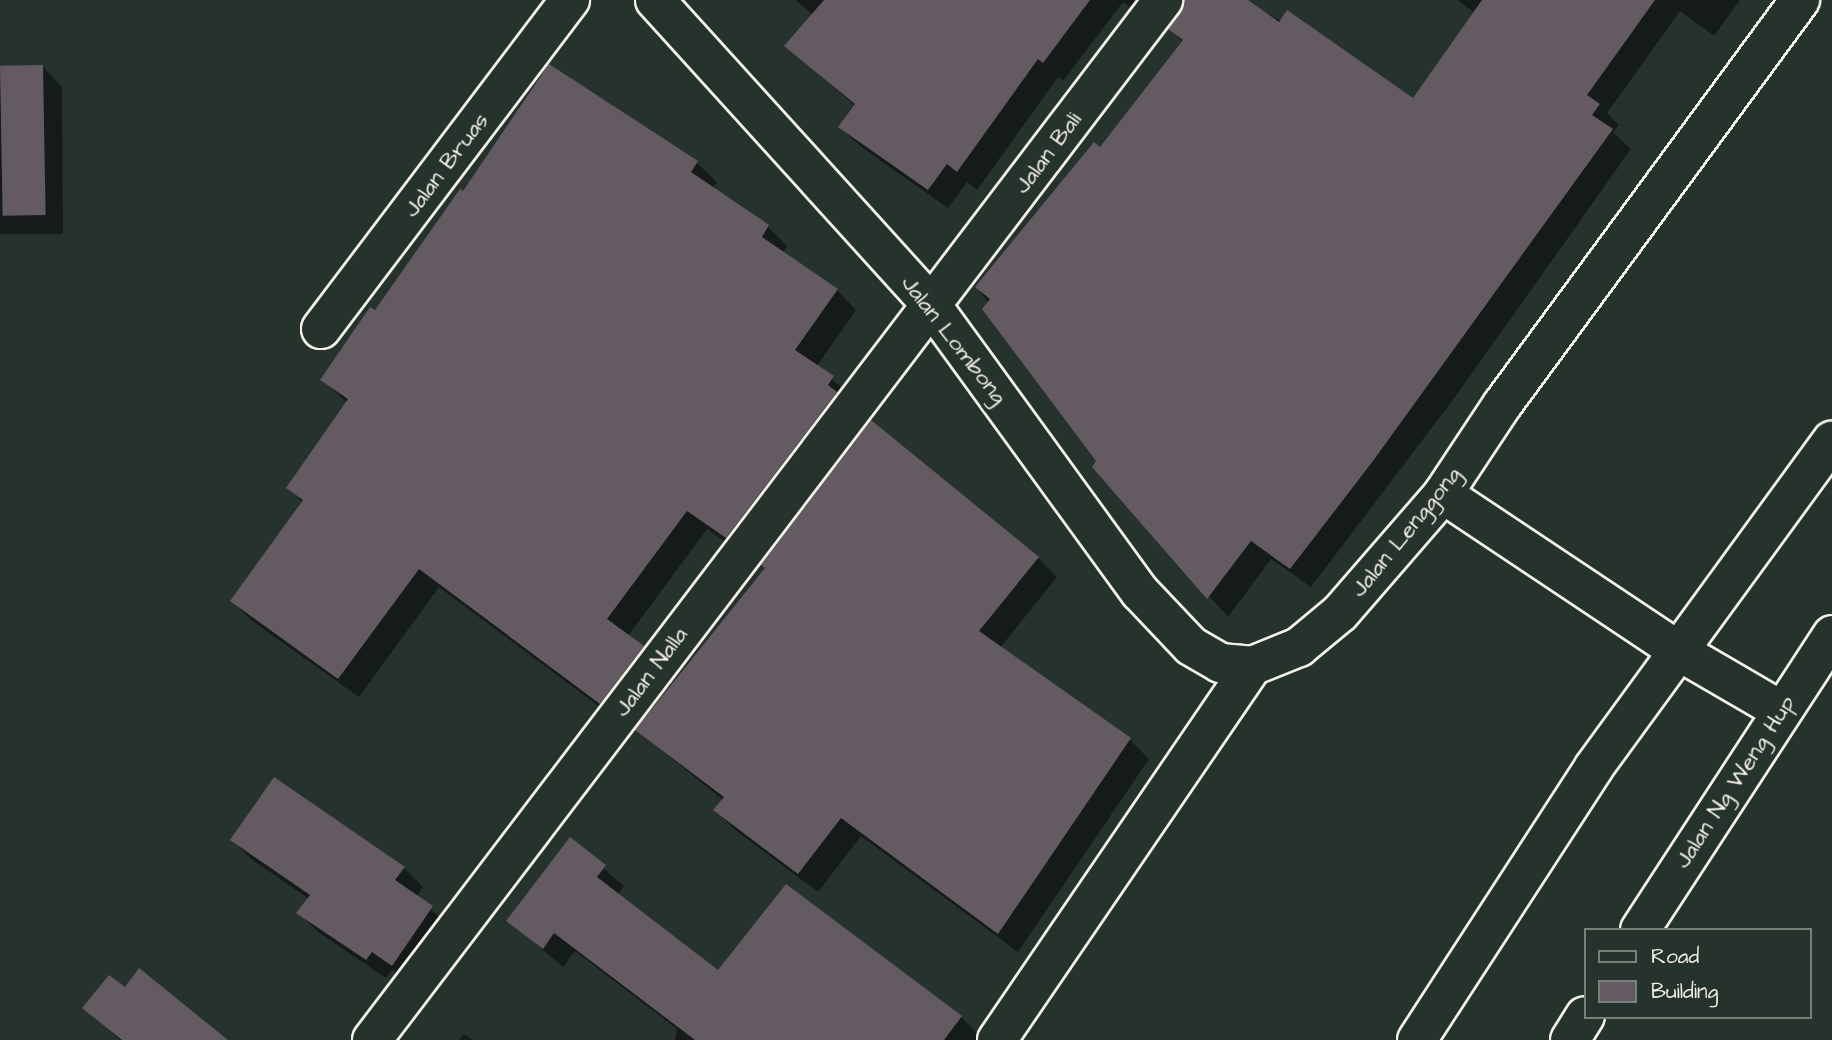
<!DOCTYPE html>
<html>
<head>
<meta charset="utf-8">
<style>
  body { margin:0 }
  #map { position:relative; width:1832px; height:1040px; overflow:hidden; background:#26332d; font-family:"Architects Daughter",sans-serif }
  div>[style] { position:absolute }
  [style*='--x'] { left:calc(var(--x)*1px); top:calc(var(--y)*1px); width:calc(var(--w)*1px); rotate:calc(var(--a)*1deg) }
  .shadow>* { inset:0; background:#0007 }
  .building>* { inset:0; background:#645b62; transform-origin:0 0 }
  .roads { filter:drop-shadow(2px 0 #f4f1e8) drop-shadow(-2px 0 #f4f1e8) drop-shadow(0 2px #f4f1e8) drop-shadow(0 -2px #f4f1e8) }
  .street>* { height:38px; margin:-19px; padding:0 19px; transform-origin:19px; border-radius:19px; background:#26332d }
  .secondary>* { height:38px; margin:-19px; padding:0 19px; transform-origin:19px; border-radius:19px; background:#26332d }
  span { translate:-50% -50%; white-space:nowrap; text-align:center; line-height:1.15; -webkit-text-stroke:7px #26332d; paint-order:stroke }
  .street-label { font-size:23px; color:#f4f1e8 }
  .legend { position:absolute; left:1584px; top:928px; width:228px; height:91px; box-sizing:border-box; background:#26332d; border:2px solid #787f78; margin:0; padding:9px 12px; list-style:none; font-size:21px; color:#f4f1e8 }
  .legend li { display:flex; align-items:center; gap:14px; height:35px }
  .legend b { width:35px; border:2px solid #787f78 }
</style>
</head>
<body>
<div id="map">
  <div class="shadow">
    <i style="clip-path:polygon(796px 0,1173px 0,1152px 22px,1123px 2px,1063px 81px,1058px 77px,977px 190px,967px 182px,948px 208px,860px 146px,840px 127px,855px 106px,787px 46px,813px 15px)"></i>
    <i style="clip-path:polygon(1186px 0,1245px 0,1414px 100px,1475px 13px,1457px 0,1740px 0,1714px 36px,1680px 11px,1607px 113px,1619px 125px,1613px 132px,1631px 149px,1455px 397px,1311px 587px,1271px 559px,1228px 617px,1094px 467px,1099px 461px,977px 287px,1100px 149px,1184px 43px,1170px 29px)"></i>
    <i style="clip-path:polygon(0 67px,43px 67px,62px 87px,63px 234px,0 234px)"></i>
    <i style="clip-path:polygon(549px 67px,697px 163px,717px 182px,712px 189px,768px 227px,787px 246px,783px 253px,837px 290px,856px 310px,817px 366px,852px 397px,746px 556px,707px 529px,628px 636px,662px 667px,620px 722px,439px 587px,359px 697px,251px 620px,232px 601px,303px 503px,288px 487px,347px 403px,323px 380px,463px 193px)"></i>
    <i style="clip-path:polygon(1038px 558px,1057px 577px,1000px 648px,1130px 740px,1149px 759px,1018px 952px,861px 836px,818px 892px,734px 829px,715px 810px,723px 800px,637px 730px)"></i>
    <i style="clip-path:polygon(232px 840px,404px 868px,423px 887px,416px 897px,451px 927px,412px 984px,392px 970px,386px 978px,318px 932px,299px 913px,309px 899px,251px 859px)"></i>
    <i style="clip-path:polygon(570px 840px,624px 886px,617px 895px,718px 972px,961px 1017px,980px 1036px,978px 1040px,675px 1040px,677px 1029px,575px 951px,563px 967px,508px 920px)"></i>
    <i style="clip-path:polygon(125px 989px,225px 1040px,120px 1040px,84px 1008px)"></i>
    <i style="clip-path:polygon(464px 1034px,473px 1040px,459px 1040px)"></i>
  </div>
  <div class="building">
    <i style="clip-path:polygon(824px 0,1090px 0,1043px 63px,1038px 59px,957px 172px,947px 164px,928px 190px,838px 127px,855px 104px,784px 46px)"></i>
    <i style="clip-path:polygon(1184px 0,1248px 0,1279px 22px,1287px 10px,1413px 98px,1482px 0,1655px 0,1587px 95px,1600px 104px,1592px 115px,1613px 129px,1373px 461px,1290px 569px,1251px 541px,1207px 599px,1092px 467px,1096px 461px,982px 309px,990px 299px,975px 287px,1094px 142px,1100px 147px,1183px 40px,1168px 29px)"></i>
    <i style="clip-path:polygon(549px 64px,698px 161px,691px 172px,769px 225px,762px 237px,838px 289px,795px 350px,834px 376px,828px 385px,837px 392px,726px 538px,687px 511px,607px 619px,644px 646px,600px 704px,419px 569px,338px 679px,230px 601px,303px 500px,286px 488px,348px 399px,320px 380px,370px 307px,375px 310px,460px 189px,463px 191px)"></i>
    <i style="left:43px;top:65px;width:150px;height:43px;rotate:89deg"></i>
    <i style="clip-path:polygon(871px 420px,1039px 557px,979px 631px,1131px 738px,998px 934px,841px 818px,798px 874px,713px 810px,724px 797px,635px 730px,765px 568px,761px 565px)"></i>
    <i style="clip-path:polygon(274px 777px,405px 867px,395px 880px,433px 906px,392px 966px,372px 952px,366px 960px,296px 913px,310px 895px,230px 840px)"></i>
    <i style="clip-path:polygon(570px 837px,606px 865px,597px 877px,718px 970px,786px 884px,962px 1016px,944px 1040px,695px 1040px,554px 933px,543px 949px,506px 921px)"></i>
    <i style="clip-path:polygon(139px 968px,228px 1040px,122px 1040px,82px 1008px,109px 975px,125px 987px)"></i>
  </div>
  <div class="roads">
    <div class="street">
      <i style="--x:321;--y:329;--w:413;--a:-52.9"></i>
      <i style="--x:1443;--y:494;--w:107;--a:-56.5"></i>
      <i style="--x:1502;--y:405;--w:503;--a:-53.65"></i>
      <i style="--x:372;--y:1040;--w:1307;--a:-52.74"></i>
      <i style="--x:997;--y:1040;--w:453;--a:-55.7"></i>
      <i style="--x:1417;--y:1040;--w:325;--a:-57"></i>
      <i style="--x:1594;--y:767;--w:404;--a:-53.9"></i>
    </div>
    <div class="secondary">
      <i style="--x:655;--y:0;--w:413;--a:47.8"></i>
      <i style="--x:932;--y:306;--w:354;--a:54"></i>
      <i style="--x:1140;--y:592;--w:74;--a:46.6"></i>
      <i style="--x:1191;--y:646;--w:34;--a:30"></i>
      <i style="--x:1220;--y:663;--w:32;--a:5"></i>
      <i style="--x:1252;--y:666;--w:51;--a:-22"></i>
      <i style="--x:1299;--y:647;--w:53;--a:-39.7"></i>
      <i style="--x:1340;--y:613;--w:157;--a:-49.1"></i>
      <i style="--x:1443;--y:494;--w:281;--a:33.7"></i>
      <i style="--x:1677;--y:650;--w:119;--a:30.2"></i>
      <i style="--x:1640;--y:930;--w:352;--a:-56.9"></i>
      <i style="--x:1570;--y:1040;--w:28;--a:-58"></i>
    </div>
  </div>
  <div class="street-label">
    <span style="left:1048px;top:153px;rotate:-53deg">Jalan Bali</span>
    <span style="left:446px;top:165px;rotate:-53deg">Jalan Bruas</span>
    <span style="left:954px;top:340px;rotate:52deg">Jalan Lombong</span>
    <span style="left:1406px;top:532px;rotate:-51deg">Jalan Lenggong</span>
    <span style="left:651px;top:672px;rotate:-53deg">Jalan Nalla</span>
    <span style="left:1735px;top:782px;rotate:-57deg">Jalan Ng Weng Hup</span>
  </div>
  <ul class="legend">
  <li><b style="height:9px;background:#26332d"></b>Road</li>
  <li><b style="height:19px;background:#645b62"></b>Building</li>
  </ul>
</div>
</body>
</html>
